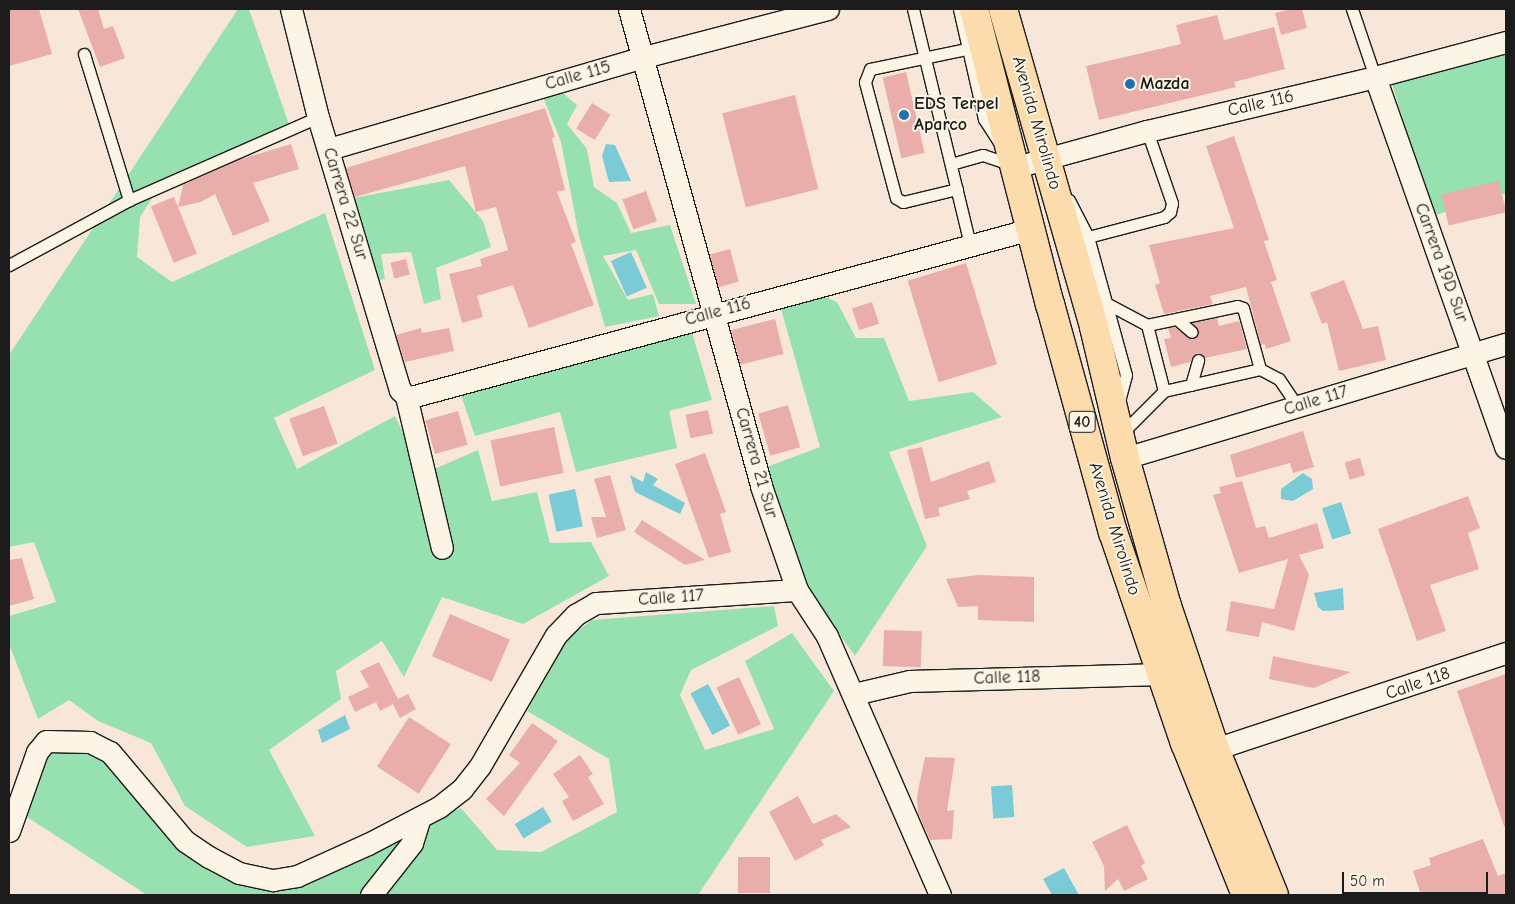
<!DOCTYPE html>
<html>
<head>
<meta charset="utf-8">
<style>
  body { margin:0 }
  #map { position:relative; width:1515px; height:904px; overflow:hidden; background:#f8e7d9; font-family:"Comic Neue",sans-serif }
  div>[style] { position:absolute }
  [style*='--x'] { left:calc(var(--x)*1px); top:calc(var(--y)*1px); width:calc(var(--w)*1px); rotate:calc(var(--a)*1deg) }
  .green>* { inset:0; background:#97e1b1 }
  .water>* { inset:0; background:#7acbd5; transform-origin:0 0 }
  .building>* { inset:0; background:#e9aeaa; transform-origin:0 0 }
  .roads { filter:drop-shadow(1px 0 #1c1c1c) drop-shadow(-1px 0 #1c1c1c) drop-shadow(0 1px #1c1c1c) drop-shadow(0 -1px #1c1c1c) }
  .service>* { height:11px; margin:-5.5px; padding:0 5.5px; transform-origin:5.5px; border-radius:5.5px; background:#fcf5e5 }
  .minor>* { height:21px; margin:-10.5px; padding:0 10.5px; transform-origin:10.5px; border-radius:10.5px; background:#fcf5e5 }
  .primary>* { height:28px; margin:-14px; padding:0 14px; transform-origin:14px; border-radius:14px; background:#fcdcac }
  .dots>* { width:14px; height:14px; translate:-50% -50%; box-sizing:border-box; border:2px solid #fcf5e5; border-radius:50% }
  span { translate:-50% -50%; white-space:nowrap; text-align:center; line-height:1.15; -webkit-text-stroke:4px #fcf5e5; paint-order:stroke }
  .shield-label span { padding:1px 4px; background:#fcf5e5; border:1px solid; border-radius:4px; -webkit-text-stroke-width:0 }
  .shield-label { font-size:16px; color:#1c1c1c; font-weight:700 }
  .street-label { font-size:18px; color:#1c1c1c }
  .poi-label { font-size:18px; color:#1c1c1c; font-weight:700 }
  .left { translate:0 -50%; text-align:left }
  .frame { position:absolute; inset:0; border:10px solid #1c1c1c; pointer-events:none }
  .scale { position:absolute; left:1342px; top:872px; width:146px; height:22px; box-sizing:border-box; border:2px solid #1c1c1c; border-top:0; padding-left:6px; font-size:15px; line-height:18px; white-space:nowrap; color:#1c1c1c; -webkit-text-stroke:4px #fcf5e5; paint-order:stroke }
</style>
</head>
<body>
<div id="map">
  <div class="green">
    <i style="clip-path:polygon(238px 9px,249px 9px,293px 136px,166px 177px,140px 217px,137px 257px,172px 282px,325px 213px,375px 370px,274px 418px,297px 469px,395px 416px,423px 474px,478px 450px,492px 501px,537px 492px,550px 543px,591px 542px,609px 576px,523px 624px,442px 597px,404px 677px,382px 641px,336px 671px,341px 699px,269px 750px,315px 836px,247px 847px,185px 806px,151px 743px,98px 721px,69px 700px,38px 719px,9px 644px,9px 616px,56px 602px,34px 542px,9px 547px,9px 355px)"></i>
    <i style="clip-path:polygon(1506px 50px,1506px 193px,1433px 216px,1391px 81px)"></i>
    <i style="clip-path:polygon(558px 89px,577px 105px,567px 124px,587px 149px,594px 187px,617px 203px,631px 233px,670px 225px,696px 304px,659px 304px,636px 250px,603px 256px,628px 300px,653px 294px,659px 316px,605px 327px,579px 236px,561px 142px,543px 97px)"></i>
    <i style="clip-path:polygon(449px 180px,483px 221px,491px 247px,436px 268px,441px 299px,424px 304px,411px 252px,381px 254px,385px 279px,371px 282px,353px 198px)"></i>
    <i style="clip-path:polygon(818px 294px,837px 302px,856px 338px,884px 338px,909px 401px,973px 392px,1002px 417px,889px 452px,927px 546px,855px 656px,807px 590px,764px 468px,820px 447px,781px 309px)"></i>
    <i style="clip-path:polygon(690px 326px,712px 400px,669px 411px,677px 448px,576px 472px,560px 412px,475px 436px,461px 395px)"></i>
    <i style="clip-path:polygon(774px 606px,778px 626px,691px 670px,680px 695px,705px 750px,774px 729px,745px 661px,792px 633px,834px 691px,698px 895px,147px 895px,24px 815px,43px 750px,83px 745px,125px 770px,216px 871px,277px 891px,461px 808px,497px 850px,541px 852px,617px 812px,609px 759px,527px 711px,565px 640px,592px 620px)"></i>
  </div>
  <div class="water">
    <i style="clip-path:polygon(606px 144px,615px 145px,631px 181px,609px 182px,602px 156px)"></i>
    <i style="left:631px;top:252px;width:39px;height:22px;rotate:66deg"></i>
    <i style="clip-path:polygon(646px 472px,658px 479px,653px 485px,685px 503px,680px 514px,635px 492px,630px 475px,643px 482px)"></i>
    <i style="clip-path:polygon(1303px 473px,1312px 479px,1313px 489px,1293px 501px,1281px 499px,1281px 489px)"></i>
    <i style="left:575px;top:489px;width:38px;height:27px;rotate:78deg"></i>
    <i style="left:1341px;top:502px;width:33px;height:20px;rotate:72deg"></i>
    <i style="clip-path:polygon(1343px 588px,1344px 610px,1323px 611px,1318px 607px,1314px 593px)"></i>
    <i style="left:708px;top:684px;width:47px;height:20px;rotate:62deg"></i>
    <i style="clip-path:polygon(345px 715px,350px 729px,322px 743px,318px 730px)"></i>
    <i style="left:1012px;top:785px;width:32px;height:21px;rotate:86deg"></i>
    <i style="left:543px;top:807px;width:17px;height:33px;rotate:59deg"></i>
    <i style="clip-path:polygon(1064px 868px,1079px 895px,1052px 895px,1043px 879px)"></i>
  </div>
  <div class="building">
    <i style="clip-path:polygon(9px 9px,39px 9px,52px 54px,9px 66px)"></i>
    <i style="clip-path:polygon(78px 9px,98px 9px,104px 29px,113px 26px,125px 58px,100px 67px)"></i>
    <i style="clip-path:polygon(1291px 9px,1302px 9px,1307px 28px,1281px 35px,1275px 13px)"></i>
    <i style="clip-path:polygon(1217px 15px,1224px 40px,1274px 27px,1285px 69px,1234px 82px,1236px 87px,1099px 120px,1086px 66px,1181px 44px,1176px 25px)"></i>
    <i style="left:906px;top:72px;width:83px;height:24px;rotate:77deg"></i>
    <i style="left:795px;top:95px;width:97px;height:75px;rotate:76deg"></i>
    <i style="left:592px;top:103px;width:22px;height:30px;rotate:32deg"></i>
    <i style="clip-path:polygon(545px 108px,555px 137px,552px 138px,565px 190px,557px 192px,576px 242px,571px 244px,594px 305px,529px 328px,513px 285px,477px 296px,483px 317px,462px 323px,449px 274px,482px 266px,480px 259px,508px 250px,496px 207px,476px 212px,465px 166px,355px 197px,346px 168px)"></i>
    <i style="clip-path:polygon(1234px 136px,1269px 240px,1264px 241px,1277px 280px,1271px 282px,1291px 341px,1266px 349px,1265px 344px,1261px 345px,1246px 287px,1210px 296px,1213px 304px,1164px 314px,1155px 285px,1160px 283px,1149px 245px,1234px 228px,1206px 146px)"></i>
    <i style="clip-path:polygon(291px 144px,299px 169px,253px 183px,270px 221px,233px 236px,215px 194px,201px 202px,178px 207px,183px 185px,238px 160px)"></i>
    <i style="left:1499px;top:181px;width:32px;height:59px;rotate:77deg"></i>
    <i style="left:646px;top:191px;width:32px;height:25px;rotate:70deg"></i>
    <i style="left:174px;top:197px;width:61px;height:25px;rotate:68deg"></i>
    <i style="left:730px;top:249px;width:34px;height:21px;rotate:75deg"></i>
    <i style="left:406px;top:259px;width:16px;height:16px;rotate:76deg"></i>
    <i style="left:966px;top:263px;width:106px;height:61px;rotate:73deg"></i>
    <i style="clip-path:polygon(1344px 280px,1363px 329px,1378px 326px,1386px 360px,1339px 371px,1327px 322px,1322px 324px,1310px 293px)"></i>
    <i style="left:872px;top:302px;width:23px;height:21px;rotate:72deg"></i>
    <i style="clip-path:polygon(1217px 318px,1219px 326px,1239px 321px,1247px 349px,1205px 358px,1197px 353px,1190px 362px,1171px 367px,1164px 339px,1171px 338px,1168px 328px,1174px 327px,1194px 339px,1199px 333px,1193px 323px)"></i>
    <i style="left:775px;top:319px;width:36px;height:45px;rotate:76deg"></i>
    <i style="clip-path:polygon(421px 328px,422px 333px,449px 328px,454px 351px,405px 362px,396px 335px)"></i>
    <i style="left:788px;top:405px;width:44px;height:31px;rotate:74deg"></i>
    <i style="left:324px;top:406px;width:40px;height:37px;rotate:70deg"></i>
    <i style="left:708px;top:410px;width:24px;height:23px;rotate:78deg"></i>
    <i style="left:458px;top:411px;width:35px;height:34px;rotate:74deg"></i>
    <i style="left:554px;top:427px;width:47px;height:65px;rotate:78deg"></i>
    <i style="clip-path:polygon(1303px 431px,1314px 467px,1293px 473px,1290px 463px,1236px 478px,1230px 455px)"></i>
    <i style="clip-path:polygon(922px 447px,931px 482px,989px 461px,996px 482px,967px 491px,970px 499px,938px 508px,940px 516px,925px 519px,907px 450px)"></i>
    <i style="clip-path:polygon(705px 453px,726px 512px,720px 514px,731px 552px,709px 558px,675px 464px)"></i>
    <i style="left:1360px;top:458px;width:18px;height:16px;rotate:74deg"></i>
    <i style="clip-path:polygon(610px 475px,626px 530px,597px 538px,591px 517px,606px 517px,594px 479px)"></i>
    <i style="clip-path:polygon(1242px 481px,1256px 528px,1265px 526px,1269px 538px,1317px 523px,1324px 548px,1299px 555px,1309px 575px,1294px 631px,1262px 622px,1259px 637px,1226px 631px,1231px 601px,1274px 609px,1288px 559px,1239px 573px,1213px 495px,1221px 493px,1219px 487px)"></i>
    <i style="clip-path:polygon(1468px 496px,1480px 528px,1468px 533px,1479px 569px,1430px 585px,1446px 631px,1417px 641px,1378px 529px)"></i>
    <i style="clip-path:polygon(642px 520px,705px 560px,685px 565px,634px 532px)"></i>
    <i style="clip-path:polygon(22px 558px,34px 599px,9px 606px,10px 560px)"></i>
    <i style="clip-path:polygon(979px 575px,1034px 577px,1034px 622px,978px 620px,978px 606px,958px 607px,946px 579px)"></i>
    <i style="left:450px;top:614px;width:65px;height:46px;rotate:23deg"></i>
    <i style="left:884px;top:630px;width:38px;height:36px;rotate:2deg"></i>
    <i style="clip-path:polygon(1273px 656px,1315px 665px,1351px 672px,1314px 688px,1269px 679px)"></i>
    <i style="clip-path:polygon(379px 662px,398px 699px,408px 694px,416px 709px,400px 718px,393px 704px,380px 711px,376px 702px,355px 712px,348px 697px,369px 687px,360px 671px)"></i>
    <i style="clip-path:polygon(1506px 674px,1506px 826px,1504px 826px,1457px 691px)"></i>
    <i style="left:739px;top:677px;width:52px;height:25px;rotate:65deg"></i>
    <i style="left:409px;top:717px;width:50px;height:59px;rotate:33deg"></i>
    <i style="clip-path:polygon(532px 723px,558px 741px,504px 816px,486px 799px,520px 763px,509px 755px)"></i>
    <i style="clip-path:polygon(580px 755px,593px 774px,588px 777px,604px 804px,573px 821px,562px 801px,569px 797px,553px 774px)"></i>
    <i style="clip-path:polygon(925px 757px,955px 758px,947px 811px,954px 810px,952px 839px,930px 840px,918px 813px,917px 796px)"></i>
    <i style="clip-path:polygon(798px 796px,813px 824px,836px 814px,851px 827px,821px 840px,824px 845px,795px 861px,769px 812px)"></i>
    <i style="clip-path:polygon(1127px 825px,1145px 863px,1141px 866px,1148px 879px,1124px 891px,1118px 879px,1105px 891px,1104px 866px,1092px 842px)"></i>
    <i style="clip-path:polygon(1483px 839px,1498px 876px,1506px 873px,1506px 895px,1421px 895px,1413px 871px,1431px 865px,1429px 858px)"></i>
    <i style="left:738px;top:857px;width:32px;height:36px"></i>
  </div>
  <div class="roads">
    <div class="service">
      <i style="--x:913;--y:9;--w:242;--a:76.4"></i>
      <i style="--x:959;--y:9;--w:113;--a:77.2"></i>
      <i style="--x:984;--y:119;--w:27;--a:57"></i>
      <i style="--x:1352;--y:9;--w:72;--a:71.3"></i>
      <i style="--x:84;--y:54;--w:153;--a:72.9"></i>
      <i style="--x:951;--y:164;--w:33;--a:-16"></i>
      <i style="--x:983;--y:155;--w:31;--a:19"></i>
      <i style="--x:957;--y:189;--w:56;--a:166.5"></i>
      <i style="--x:903;--y:202;--w:8;--a:-150"></i>
      <i style="--x:896;--y:198;--w:120;--a:-105"></i>
      <i style="--x:865;--y:82;--w:14;--a:-69"></i>
      <i style="--x:870;--y:69;--w:99;--a:-11.7"></i>
      <i style="--x:1069;--y:200;--w:42;--a:62.8"></i>
      <i style="--x:1088;--y:237;--w:143;--a:74.6"></i>
      <i style="--x:1126;--y:375;--w:27;--a:105"></i>
      <i style="--x:1088;--y:237;--w:79;--a:-14.7"></i>
      <i style="--x:1164;--y:217;--w:8;--a:-40"></i>
      <i style="--x:1170;--y:212;--w:9;--a:-77"></i>
      <i style="--x:1172;--y:203;--w:76;--a:-109.1"></i>
      <i style="--x:9;--y:265;--w:136;--a:-28.4"></i>
      <i style="--x:129;--y:200;--w:206;--a:-23.7"></i>
      <i style="--x:1106;--y:303;--w:47;--a:28.2"></i>
      <i style="--x:1147;--y:325;--w:92;--a:-11.9"></i>
      <i style="--x:1237;--y:306;--w:6;--a:18"></i>
      <i style="--x:1243;--y:308;--w:63;--a:74.4"></i>
      <i style="--x:1178;--y:320;--w:18;--a:41"></i>
      <i style="--x:1147;--y:325;--w:68;--a:75.6"></i>
      <i style="--x:1191;--y:385;--w:26;--a:-74"></i>
      <i style="--x:1121;--y:434;--w:61;--a:-45"></i>
      <i style="--x:1164;--y:391;--w:98;--a:-12.9"></i>
      <i style="--x:1260;--y:369;--w:21;--a:28"></i>
      <i style="--x:1279;--y:379;--w:32;--a:56"></i>
    </div>
    <div class="minor">
      <i style="--x:291;--y:9;--w:111;--a:76"></i>
      <i style="--x:318;--y:117;--w:285;--a:73.3"></i>
      <i style="--x:400;--y:390;--w:8;--a:45"></i>
      <i style="--x:406;--y:396;--w:156;--a:76.7"></i>
      <i style="--x:629;--y:9;--w:495;--a:74.5"></i>
      <i style="--x:761;--y:486;--w:110;--a:70.9"></i>
      <i style="--x:797;--y:590;--w:55;--a:56.9"></i>
      <i style="--x:827;--y:636;--w:283;--a:66.4"></i>
      <i style="--x:1375;--y:77;--w:393;--a:70.6"></i>
      <i style="--x:329;--y:149;--w:328;--a:-16.3"></i>
      <i style="--x:644;--y:57;--w:190;--a:-14.6"></i>
      <i style="--x:1016;--y:167;--w:136;--a:-15.4"></i>
      <i style="--x:1147;--y:131;--w:234;--a:-13.3"></i>
      <i style="--x:1375;--y:77;--w:136;--a:-15"></i>
      <i style="--x:406;--y:396;--w:5;--a:11"></i>
      <i style="--x:411;--y:397;--w:642;--a:-15.16"></i>
      <i style="--x:1125;--y:458;--w:398;--a:-16.7"></i>
      <i style="--x:854;--y:694;--w:57;--a:-13.1"></i>
      <i style="--x:910;--y:681;--w:251;--a:-1.6"></i>
      <i style="--x:1215;--y:749;--w:306;--a:-18.3"></i>
      <i style="--x:9;--y:831;--w:84;--a:-70.5"></i>
      <i style="--x:37;--y:752;--w:14;--a:-51"></i>
      <i style="--x:46;--y:741;--w:44;--a:1.3"></i>
      <i style="--x:90;--y:742;--w:22;--a:27"></i>
      <i style="--x:110;--y:752;--w:116;--a:49.9"></i>
      <i style="--x:185;--y:841;--w:29;--a:34"></i>
      <i style="--x:209;--y:857;--w:34;--a:28"></i>
      <i style="--x:239;--y:873;--w:35;--a:12"></i>
      <i style="--x:273;--y:880;--w:24;--a:-9"></i>
      <i style="--x:297;--y:876;--w:78;--a:-24.3"></i>
      <i style="--x:368;--y:844;--w:80;--a:-27.5"></i>
      <i style="--x:439;--y:807;--w:29;--a:-38"></i>
      <i style="--x:462;--y:789;--w:29;--a:-52"></i>
      <i style="--x:480;--y:766;--w:151;--a:-59.9"></i>
      <i style="--x:556;--y:635;--w:28;--a:-46"></i>
      <i style="--x:575;--y:615;--w:24;--a:-30"></i>
      <i style="--x:596;--y:603;--w:201;--a:-3.7"></i>
      <i style="--x:371;--y:895;--w:66;--a:-51.7"></i>
      <i style="--x:412;--y:843;--w:27;--a:-73"></i>
    </div>
    <div class="primary">
      <i style="--x:974;--y:9;--w:305;--a:75.6"></i>
      <i style="--x:1050;--y:304;--w:237;--a:74.6"></i>
      <i style="--x:1113;--y:532;--w:223;--a:71.2"></i>
      <i style="--x:1185;--y:743;--w:164;--a:68.1"></i>
      <i style="--x:1003;--y:9;--w:331;--a:74"></i>
      <i style="--x:1094;--y:327;--w:135;--a:76.7"></i>
      <i style="--x:1125;--y:458;--w:154;--a:74.2"></i>
      <i style="--x:1167;--y:606;--w:151;--a:71.4"></i>
      <i style="--x:1215;--y:749;--w:157;--a:68"></i>
    </div>
  </div>
  <div class="dots">
    <i style="left:1130px;top:84px;background:#1f6fb2"></i>
    <i style="left:904px;top:115px;background:#1f6fb2"></i>
  </div>
  <div class="shield-label">
    <span style="left:1082px;top:422px">40</span>
  </div>
  <div class="street-label">
    <span style="left:578px;top:76px;rotate:-16deg">Calle 115</span>
    <span style="left:1261px;top:104px;rotate:-13deg">Calle 116</span>
    <span style="left:1036px;top:123px;rotate:74deg">Avenida Mirolindo</span>
    <span style="left:345px;top:204px;rotate:73deg">Carrera 22 Sur</span>
    <span style="left:1441px;top:263px;rotate:70deg">Carrera 19D Sur</span>
    <span style="left:718px;top:312px;rotate:-15deg">Calle 116</span>
    <span style="left:1316px;top:401px;rotate:-17deg">Calle 117</span>
    <span style="left:756px;top:463px;rotate:74deg">Carrera 21 Sur</span>
    <span style="left:1114px;top:529px;rotate:73deg">Avenida Mirolindo</span>
    <span style="left:671px;top:598px;rotate:-4deg">Calle 117</span>
    <span style="left:1007px;top:678px;rotate:-2deg">Calle 118</span>
    <span style="left:1418px;top:684px;rotate:-19deg">Calle 118</span>
  </div>
  <div class="poi-label">
    <span class="left" style="left:1140px;top:84px">Mazda</span>
    <span class="left" style="left:914px;top:115px">EDS Terpel<br>Aparco</span>
  </div>
  <div class="frame"></div>
  <div class="scale">50 m</div>
</div>
</body>
</html>
